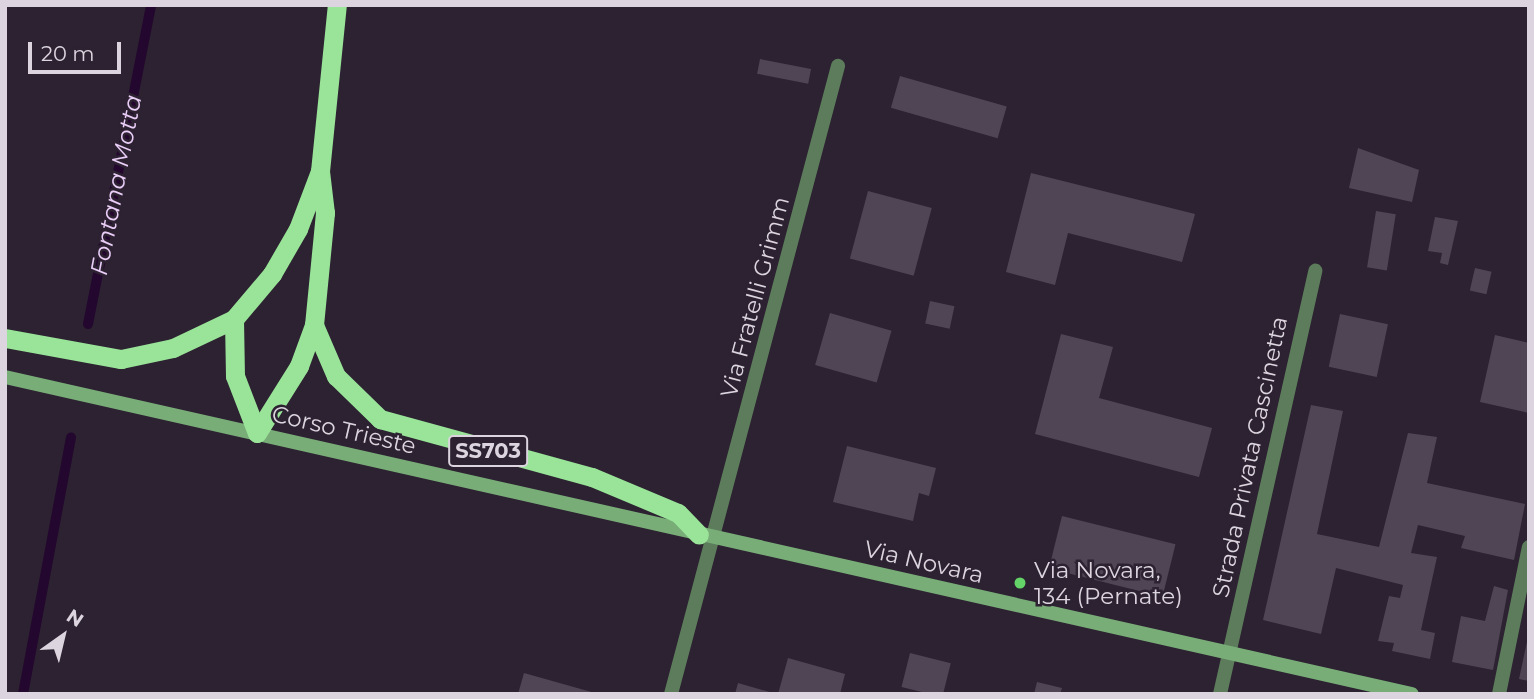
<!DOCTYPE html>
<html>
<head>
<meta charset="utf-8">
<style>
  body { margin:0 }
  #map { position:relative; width:1534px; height:699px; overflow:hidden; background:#2c2231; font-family:Montserrat,sans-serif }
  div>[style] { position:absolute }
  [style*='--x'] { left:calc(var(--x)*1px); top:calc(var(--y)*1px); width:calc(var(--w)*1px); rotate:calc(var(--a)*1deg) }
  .stream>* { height:10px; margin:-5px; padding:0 5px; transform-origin:5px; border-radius:5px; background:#23072e }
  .building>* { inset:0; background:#504555; transform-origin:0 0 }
  .minor>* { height:14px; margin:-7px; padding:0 7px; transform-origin:7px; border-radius:7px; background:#5c7c5b }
  .secondary>* { height:14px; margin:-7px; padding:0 7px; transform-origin:7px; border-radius:7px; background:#79ad78 }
  .trunk>* { height:19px; margin:-9.5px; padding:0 9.5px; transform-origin:9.5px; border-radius:9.5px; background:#99e498 }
  .dots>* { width:19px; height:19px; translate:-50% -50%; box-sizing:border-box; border:4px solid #2c2231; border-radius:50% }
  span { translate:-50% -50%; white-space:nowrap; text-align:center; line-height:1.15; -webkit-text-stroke:5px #2c2231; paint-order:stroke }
  .shield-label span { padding:2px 5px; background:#2c2231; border:2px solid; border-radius:5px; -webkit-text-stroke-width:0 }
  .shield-label { font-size:21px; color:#dcd5df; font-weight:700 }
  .street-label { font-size:23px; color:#dcd5df }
  .poi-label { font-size:23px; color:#dcd5df }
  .left { translate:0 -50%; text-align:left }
  .water-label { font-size:24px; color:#eacef8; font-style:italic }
  .frame { position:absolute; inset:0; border:7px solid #dcd5df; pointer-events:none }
  .north { position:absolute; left:28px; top:601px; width:70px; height:70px; -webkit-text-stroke:5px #2c2231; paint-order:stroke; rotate:34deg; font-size:19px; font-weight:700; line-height:28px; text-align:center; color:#dcd5df }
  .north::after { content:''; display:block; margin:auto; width:24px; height:32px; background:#dcd5df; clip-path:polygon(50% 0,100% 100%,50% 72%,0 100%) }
  .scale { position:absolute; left:28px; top:42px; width:93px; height:32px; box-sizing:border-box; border:4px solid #dcd5df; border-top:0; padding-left:9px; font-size:21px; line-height:24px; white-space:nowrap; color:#dcd5df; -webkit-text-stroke:5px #2c2231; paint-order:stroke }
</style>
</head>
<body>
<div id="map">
  <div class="stream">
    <i style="--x:88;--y:324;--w:325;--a:-78.8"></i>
    <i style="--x:23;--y:694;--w:261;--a:-79.4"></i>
  </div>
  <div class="building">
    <i style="left:760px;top:59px;width:52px;height:15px;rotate:11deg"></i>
    <i style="left:900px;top:76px;width:111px;height:33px;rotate:16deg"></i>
    <i style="clip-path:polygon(1358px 148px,1419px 170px,1412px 202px,1349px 188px)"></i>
    <i style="clip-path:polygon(1031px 173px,1195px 214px,1182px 262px,1068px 233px,1055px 285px,1006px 272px)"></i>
    <i style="left:868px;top:191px;width:66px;height:70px;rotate:15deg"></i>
    <i style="left:1376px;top:211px;width:20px;height:57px;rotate:9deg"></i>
    <i style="clip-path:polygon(1435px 217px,1458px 221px,1448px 265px,1440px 263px,1442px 253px,1428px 251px)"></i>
    <i style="left:1475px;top:268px;width:17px;height:23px;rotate:13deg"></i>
    <i style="left:930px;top:301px;width:25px;height:23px;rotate:12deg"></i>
    <i style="left:830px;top:313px;width:64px;height:54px;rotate:16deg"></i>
    <i style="left:1340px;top:314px;width:49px;height:54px;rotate:12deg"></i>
    <i style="clip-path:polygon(1061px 334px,1113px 347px,1099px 398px,1212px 428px,1199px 477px,1035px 434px)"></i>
    <i style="clip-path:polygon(1495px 335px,1529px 343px,1529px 413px,1480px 402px)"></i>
    <i style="clip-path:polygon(1311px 405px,1343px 411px,1317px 534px,1379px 547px,1408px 433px,1437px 437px,1427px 483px,1525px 504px,1514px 560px,1461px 548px,1465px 536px,1418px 525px,1411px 553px,1437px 557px,1421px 630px,1435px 633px,1430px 659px,1392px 651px,1394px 643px,1378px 641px,1389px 596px,1400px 598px,1403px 585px,1336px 568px,1321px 634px,1263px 620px)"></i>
    <i style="clip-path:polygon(847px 446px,936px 468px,929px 496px,919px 493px,913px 521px,833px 502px)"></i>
    <i style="left:1062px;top:516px;width:117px;height:54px;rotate:14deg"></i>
    <i style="clip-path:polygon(1494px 586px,1508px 590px,1493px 670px,1452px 662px,1461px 616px,1485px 621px)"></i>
    <i style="clip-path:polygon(1528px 637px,1529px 637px,1529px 681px,1519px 679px)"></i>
    <i style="left:910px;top:653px;width:42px;height:35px;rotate:14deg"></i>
    <i style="clip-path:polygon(788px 658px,845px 674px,840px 694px,778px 694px)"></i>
    <i style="clip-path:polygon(524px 673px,595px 693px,595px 694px,518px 694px)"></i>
    <i style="clip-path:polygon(1037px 682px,1062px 688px,1060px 694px,1034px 694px)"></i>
    <i style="clip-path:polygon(738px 683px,773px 693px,773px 694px,735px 694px)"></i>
  </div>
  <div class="minor">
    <i style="--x:671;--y:694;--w:650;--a:-75.11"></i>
    <i style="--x:1220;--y:694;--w:434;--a:-77.3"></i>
    <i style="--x:1499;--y:694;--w:150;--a:-78.5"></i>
  </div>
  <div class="secondary">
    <i style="--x:5;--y:377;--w:1442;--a:12.7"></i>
  </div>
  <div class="trunk">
    <i style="--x:234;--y:319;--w:57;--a:89"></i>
    <i style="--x:235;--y:376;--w:61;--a:68.9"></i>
    <i style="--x:314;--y:325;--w:56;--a:66.7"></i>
    <i style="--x:336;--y:376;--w:62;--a:44.3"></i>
    <i style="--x:380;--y:419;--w:220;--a:15.3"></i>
    <i style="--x:592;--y:477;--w:93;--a:22.7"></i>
    <i style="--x:678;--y:513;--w:30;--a:46"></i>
    <i style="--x:5;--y:338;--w:118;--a:10.3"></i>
    <i style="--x:121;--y:359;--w:53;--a:-11.9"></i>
    <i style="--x:173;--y:348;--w:68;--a:-25.4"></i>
    <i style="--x:234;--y:319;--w:59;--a:-49.8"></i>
    <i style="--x:272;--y:274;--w:52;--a:-60"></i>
    <i style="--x:298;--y:229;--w:62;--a:-69.2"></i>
    <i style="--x:257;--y:433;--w:79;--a:-57.9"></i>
    <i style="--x:299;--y:366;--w:44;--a:-69.9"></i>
    <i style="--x:314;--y:325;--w:113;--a:-84.4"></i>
    <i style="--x:325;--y:213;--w:42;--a:-96.8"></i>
    <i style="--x:320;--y:171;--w:167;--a:-84.2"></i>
  </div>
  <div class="dots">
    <i style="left:1020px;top:583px;background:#64d468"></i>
  </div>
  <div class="shield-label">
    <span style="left:488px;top:451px">SS703</span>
  </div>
  <div class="street-label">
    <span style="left:755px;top:297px;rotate:-75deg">Via Fratelli Grimm</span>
    <span style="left:344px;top:430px;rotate:13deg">Corso Trieste</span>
    <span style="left:1250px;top:457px;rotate:-78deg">Strada Privata Cascinetta</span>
    <span style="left:924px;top:562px;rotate:13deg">Via Novara</span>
  </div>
  <div class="poi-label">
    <span class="left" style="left:1034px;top:583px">Via Novara,<br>134 (Pernate)</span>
  </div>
  <div class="water-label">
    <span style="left:116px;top:185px;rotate:-79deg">Fontana Motta</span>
  </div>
  <div class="frame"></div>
  <div class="north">N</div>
  <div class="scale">20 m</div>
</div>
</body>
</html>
